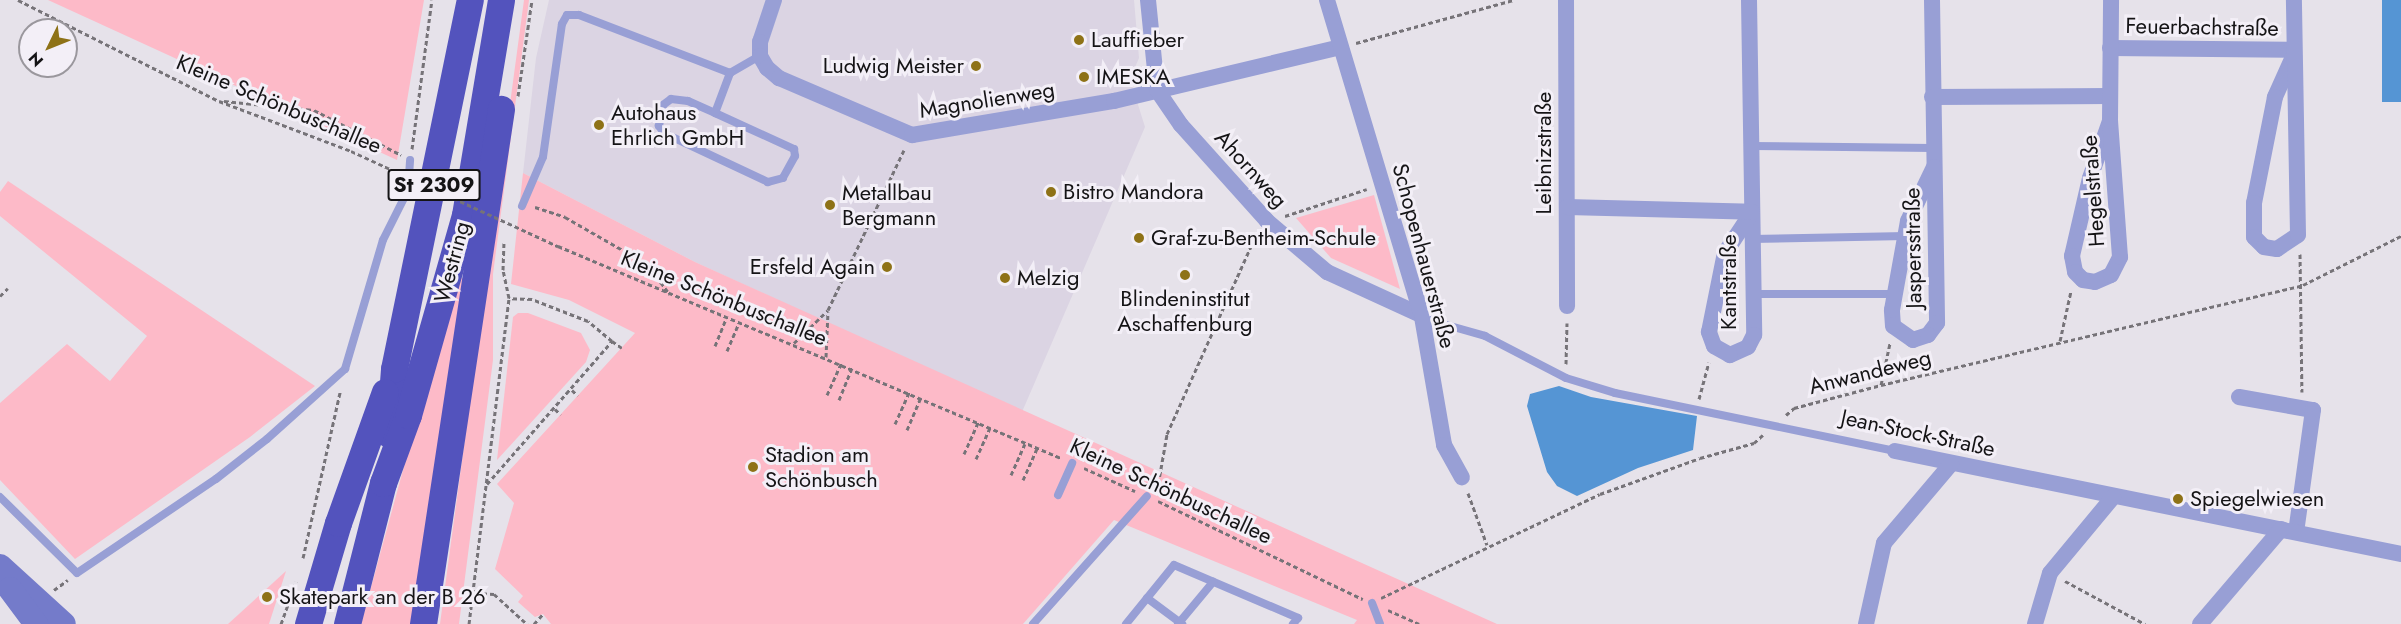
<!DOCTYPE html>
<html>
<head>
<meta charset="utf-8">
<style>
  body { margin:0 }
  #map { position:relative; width:2401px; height:624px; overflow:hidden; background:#e6e2ea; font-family:Jost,sans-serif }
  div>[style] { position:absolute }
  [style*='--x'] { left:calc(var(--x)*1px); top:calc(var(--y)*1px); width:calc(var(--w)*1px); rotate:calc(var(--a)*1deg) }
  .built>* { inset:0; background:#dbd4e3 }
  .green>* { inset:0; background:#fdbac8 }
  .water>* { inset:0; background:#5595d4; transform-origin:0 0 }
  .path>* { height:3px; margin-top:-1.5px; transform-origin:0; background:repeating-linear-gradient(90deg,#767378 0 4.5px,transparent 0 7.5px) }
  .service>* { height:8px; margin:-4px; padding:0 4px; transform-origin:4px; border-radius:4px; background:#989fd5 }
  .minor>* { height:16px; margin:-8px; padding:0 8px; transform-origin:8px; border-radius:8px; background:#989fd5 }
  .secondary>* { height:24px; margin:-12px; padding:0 12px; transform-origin:12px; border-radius:12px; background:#747bca }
  .trunk>* { height:27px; margin:-13.5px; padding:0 13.5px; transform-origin:13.5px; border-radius:13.5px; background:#5353bd }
  .path-bridge>* { height:3px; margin-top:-1.5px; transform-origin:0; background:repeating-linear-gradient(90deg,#767378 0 4.5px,transparent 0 7.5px) }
  .dots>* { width:16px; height:16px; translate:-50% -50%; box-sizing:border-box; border:3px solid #f3eff7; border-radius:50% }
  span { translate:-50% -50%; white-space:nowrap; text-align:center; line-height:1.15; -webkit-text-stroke:6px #f3eff7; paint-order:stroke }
  .shield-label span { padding:2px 4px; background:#f3eff7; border:2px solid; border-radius:4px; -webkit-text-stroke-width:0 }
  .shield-label { font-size:21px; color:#151416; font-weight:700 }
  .street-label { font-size:22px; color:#151416 }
  .poi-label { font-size:22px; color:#151416 }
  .left { translate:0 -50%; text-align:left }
  .right { translate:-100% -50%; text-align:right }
  .north { position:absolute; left:18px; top:18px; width:60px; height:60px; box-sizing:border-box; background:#f3eff7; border:2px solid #9a979d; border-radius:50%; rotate:227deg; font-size:16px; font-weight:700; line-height:24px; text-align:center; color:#151416 }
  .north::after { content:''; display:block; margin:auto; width:21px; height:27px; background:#8e7217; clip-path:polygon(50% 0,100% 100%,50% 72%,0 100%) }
</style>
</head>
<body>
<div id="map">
  <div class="built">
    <i style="clip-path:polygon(549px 0,1134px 0,1139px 58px,1130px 79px,1145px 127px,1022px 412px,695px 262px,523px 173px,536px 58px)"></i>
  </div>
  <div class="green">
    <i style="clip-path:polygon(48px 0,424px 0,397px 160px)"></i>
    <i style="clip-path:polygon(524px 0,529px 0,493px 274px,493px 360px,459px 624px,440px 624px)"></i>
    <i style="clip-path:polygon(523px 173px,695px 262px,1497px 624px,1354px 624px,1357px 620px,1114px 520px,1023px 624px,551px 624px,543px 614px,535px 617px,518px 602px,523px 596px,495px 569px,514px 503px,497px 484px,635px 333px,569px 300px,511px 284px)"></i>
    <i style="clip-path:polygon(8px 181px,315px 386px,250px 437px,75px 559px,0 480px,0 403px,67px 344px,110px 381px,147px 336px,0 216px,0 192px)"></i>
    <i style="clip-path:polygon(1374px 195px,1400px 289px,1331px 258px,1296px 218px)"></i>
    <i style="clip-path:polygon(456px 276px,465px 279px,411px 624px,361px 624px)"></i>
    <i style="clip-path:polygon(518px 313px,528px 313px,581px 333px,590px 350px,586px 362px,497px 460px,513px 317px)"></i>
    <i style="clip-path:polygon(286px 571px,269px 624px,228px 624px)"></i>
  </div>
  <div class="water">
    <i style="left:2382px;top:0;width:19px;height:102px"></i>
    <i style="clip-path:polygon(1559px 386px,1591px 397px,1697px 416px,1693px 450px,1638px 468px,1577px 496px,1557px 486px,1547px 472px,1527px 406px,1530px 394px)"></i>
  </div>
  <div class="path">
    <i style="--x:18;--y:0;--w:225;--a:26.7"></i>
    <i style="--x:219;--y:101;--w:141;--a:20.7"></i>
    <i style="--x:1356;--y:43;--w:163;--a:-15.3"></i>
    <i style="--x:518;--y:96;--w:97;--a:-81.7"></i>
    <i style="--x:224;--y:101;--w:90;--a:5.7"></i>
    <i style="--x:314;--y:110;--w:98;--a:27.3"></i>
    <i style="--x:412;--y:149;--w:150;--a:-82.4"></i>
    <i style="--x:535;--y:207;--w:32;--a:18"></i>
    <i style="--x:565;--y:217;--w:95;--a:29.8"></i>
    <i style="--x:647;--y:264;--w:38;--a:53"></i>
    <i style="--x:1285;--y:216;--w:86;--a:-18.2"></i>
    <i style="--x:558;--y:246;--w:546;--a:22.85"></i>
    <i style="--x:2300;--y:254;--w:138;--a:89.2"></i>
    <i style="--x:0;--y:296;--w:11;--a:-45"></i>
    <i style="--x:612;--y:341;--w:12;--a:35"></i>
    <i style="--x:2060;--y:341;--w:51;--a:-77.6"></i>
    <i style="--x:794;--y:343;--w:47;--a:-44.1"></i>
    <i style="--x:828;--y:310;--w:177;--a:-64.6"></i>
    <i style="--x:715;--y:346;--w:31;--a:-68"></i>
    <i style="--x:727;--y:351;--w:30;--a:-67"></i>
    <i style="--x:826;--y:357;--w:45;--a:-87.5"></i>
    <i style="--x:1566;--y:364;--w:41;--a:-88.6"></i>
    <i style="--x:1881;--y:385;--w:43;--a:-77.9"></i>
    <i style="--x:572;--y:390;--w:8;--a:45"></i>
    <i style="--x:827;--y:395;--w:35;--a:-66"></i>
    <i style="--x:1699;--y:399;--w:38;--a:-75"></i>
    <i style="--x:839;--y:400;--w:35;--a:-68"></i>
    <i style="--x:555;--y:409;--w:8;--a:45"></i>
    <i style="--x:1786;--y:415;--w:11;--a:-41"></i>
    <i style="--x:1794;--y:408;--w:90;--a:-14.8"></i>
    <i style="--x:1881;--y:385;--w:434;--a:-13.3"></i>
    <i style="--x:2303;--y:285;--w:110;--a:-26.6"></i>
    <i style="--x:895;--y:424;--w:35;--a:-66"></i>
    <i style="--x:907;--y:430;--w:36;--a:-67"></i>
    <i style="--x:964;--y:454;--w:35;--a:-66"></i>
    <i style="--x:976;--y:459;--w:35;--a:-66"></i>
    <i style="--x:1084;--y:468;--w:56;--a:24.3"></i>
    <i style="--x:1011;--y:475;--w:34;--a:-66"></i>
    <i style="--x:1023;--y:480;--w:34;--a:-66"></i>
    <i style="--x:487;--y:484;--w:190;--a:-48.8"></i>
    <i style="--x:612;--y:341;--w:31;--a:-140"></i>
    <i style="--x:588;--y:321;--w:60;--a:-158.6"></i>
    <i style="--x:532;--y:299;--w:23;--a:-178"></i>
    <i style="--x:1157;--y:491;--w:58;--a:-80"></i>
    <i style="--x:1167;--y:434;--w:220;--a:-65.9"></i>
    <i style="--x:1468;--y:493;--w:55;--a:69.9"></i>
    <i style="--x:1158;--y:501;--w:227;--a:25.6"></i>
    <i style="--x:303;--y:558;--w:170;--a:-77.4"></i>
    <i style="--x:2065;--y:581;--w:91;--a:28.3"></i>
    <i style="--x:54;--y:590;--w:17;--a:-36"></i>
    <i style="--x:475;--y:593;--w:19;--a:3"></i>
    <i style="--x:494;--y:594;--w:45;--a:42.3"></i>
    <i style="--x:1381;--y:598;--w:242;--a:-25.4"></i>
    <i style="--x:1600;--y:494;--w:106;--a:-19.8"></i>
    <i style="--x:1700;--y:458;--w:56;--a:-15.5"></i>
    <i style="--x:1754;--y:443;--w:12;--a:-42"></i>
    <i style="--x:1388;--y:610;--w:34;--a:24"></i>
    <i style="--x:281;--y:624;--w:45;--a:-70.3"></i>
    <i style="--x:469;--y:624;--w:328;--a:-83"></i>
    <i style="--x:509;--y:298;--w:29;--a:-102"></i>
    <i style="--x:503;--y:270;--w:27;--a:-88"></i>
    <i style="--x:534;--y:624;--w:13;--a:-48"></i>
  </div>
  <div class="service">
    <i style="--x:715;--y:113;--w:87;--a:24.5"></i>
    <i style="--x:794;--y:149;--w:7;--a:82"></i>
    <i style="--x:795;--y:156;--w:25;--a:119"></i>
    <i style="--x:783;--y:178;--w:16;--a:165"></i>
    <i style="--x:768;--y:182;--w:115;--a:-154.8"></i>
    <i style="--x:664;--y:133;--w:9;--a:-126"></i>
    <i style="--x:659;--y:126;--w:21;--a:-79"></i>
    <i style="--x:663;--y:105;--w:10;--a:-37"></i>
    <i style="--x:671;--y:99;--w:17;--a:7"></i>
    <i style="--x:688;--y:101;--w:30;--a:24"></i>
    <i style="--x:715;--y:113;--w:43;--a:-69.4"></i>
    <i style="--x:1751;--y:146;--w:182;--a:0.6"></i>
    <i style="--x:522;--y:206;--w:53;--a:-66.8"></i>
    <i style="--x:543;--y:157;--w:134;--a:-81.9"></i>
    <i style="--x:562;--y:24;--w:10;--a:-61"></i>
    <i style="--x:567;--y:15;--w:12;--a:0"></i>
    <i style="--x:579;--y:15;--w:162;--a:21"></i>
    <i style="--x:730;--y:73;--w:34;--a:-30"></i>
    <i style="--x:1751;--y:239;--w:155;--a:-1.1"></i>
    <i style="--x:1755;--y:294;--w:140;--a:0"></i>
    <i style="--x:1436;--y:322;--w:51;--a:15.9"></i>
    <i style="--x:1485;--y:336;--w:91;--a:27.4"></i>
    <i style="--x:1566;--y:378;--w:51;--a:17"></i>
    <i style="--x:1615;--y:393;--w:286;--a:11.7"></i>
    <i style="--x:1058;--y:495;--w:35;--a:-66"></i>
    <i style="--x:0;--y:497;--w:108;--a:44.6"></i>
    <i style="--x:77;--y:573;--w:168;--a:-34.1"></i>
    <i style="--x:216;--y:479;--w:65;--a:-38.1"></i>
    <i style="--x:267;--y:439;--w:105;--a:-41.9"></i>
    <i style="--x:345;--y:369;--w:134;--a:-73.6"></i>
    <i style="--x:383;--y:240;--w:56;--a:-63.4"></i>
    <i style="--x:408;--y:190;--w:30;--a:-86"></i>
    <i style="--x:1147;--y:598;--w:44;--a:36.6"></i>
    <i style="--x:1372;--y:603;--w:22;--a:69"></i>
    <i style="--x:1033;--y:624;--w:171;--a:-48.3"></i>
    <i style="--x:1126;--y:624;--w:76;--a:-50.9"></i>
    <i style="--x:1174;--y:565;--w:135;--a:23.1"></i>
    <i style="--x:1298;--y:618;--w:8;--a:130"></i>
    <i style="--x:1178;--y:624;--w:55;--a:-50.2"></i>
  </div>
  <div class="minor">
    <i style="--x:774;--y:0;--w:44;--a:108.4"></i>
    <i style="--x:760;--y:42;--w:14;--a:90"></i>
    <i style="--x:760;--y:56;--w:14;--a:60"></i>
    <i style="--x:767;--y:68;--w:16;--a:40"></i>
    <i style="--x:779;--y:78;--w:145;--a:23.2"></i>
    <i style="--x:912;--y:135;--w:205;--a:-9.6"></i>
    <i style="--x:1114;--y:101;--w:232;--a:-13.4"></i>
    <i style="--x:1148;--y:0;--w:90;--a:84.3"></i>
    <i style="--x:1157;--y:90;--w:42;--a:55.6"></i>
    <i style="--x:1181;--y:125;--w:129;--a:48.1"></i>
    <i style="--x:1267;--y:221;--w:79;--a:40.4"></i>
    <i style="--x:1327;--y:272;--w:120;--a:24.6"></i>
    <i style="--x:1327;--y:0;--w:331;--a:73.3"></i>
    <i style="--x:1422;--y:317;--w:130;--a:80.2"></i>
    <i style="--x:1444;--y:445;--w:37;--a:61"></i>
    <i style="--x:1566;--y:0;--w:306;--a:89.8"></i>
    <i style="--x:1749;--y:0;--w:335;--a:89.1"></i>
    <i style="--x:1754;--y:335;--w:13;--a:117"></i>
    <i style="--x:1748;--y:347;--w:20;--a:156"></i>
    <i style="--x:1730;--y:355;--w:18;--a:-151"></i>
    <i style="--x:1714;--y:346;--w:15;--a:-110"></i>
    <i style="--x:1709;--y:332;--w:81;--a:-78.6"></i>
    <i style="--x:1725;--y:253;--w:49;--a:-56.6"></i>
    <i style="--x:1932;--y:0;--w:323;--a:89.1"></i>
    <i style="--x:1937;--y:323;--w:15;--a:127"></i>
    <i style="--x:1928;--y:335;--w:16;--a:162"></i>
    <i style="--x:1913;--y:340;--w:24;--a:-145"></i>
    <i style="--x:1893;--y:326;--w:16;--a:-94"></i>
    <i style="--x:1892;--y:310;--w:90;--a:-79.8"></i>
    <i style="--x:1908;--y:221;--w:60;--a:-64.3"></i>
    <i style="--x:2110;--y:48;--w:183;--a:0.6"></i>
    <i style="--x:2292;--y:59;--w:42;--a:114.1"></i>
    <i style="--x:2275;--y:97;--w:108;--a:101.2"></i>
    <i style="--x:2254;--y:203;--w:34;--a:90"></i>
    <i style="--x:2254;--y:237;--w:14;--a:45"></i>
    <i style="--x:2264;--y:247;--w:13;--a:9"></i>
    <i style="--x:2277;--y:249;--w:25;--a:-34"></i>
    <i style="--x:2298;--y:235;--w:235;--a:-91"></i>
    <i style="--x:1932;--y:97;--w:178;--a:-0.3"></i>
    <i style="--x:2110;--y:121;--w:60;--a:109.3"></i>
    <i style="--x:2090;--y:178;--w:80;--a:103"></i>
    <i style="--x:2072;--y:256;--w:16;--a:79"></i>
    <i style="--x:2075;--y:272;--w:11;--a:45"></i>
    <i style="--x:2083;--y:280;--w:12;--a:9"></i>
    <i style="--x:2095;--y:282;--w:17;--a:-24"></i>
    <i style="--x:2111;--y:275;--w:20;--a:-63"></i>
    <i style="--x:2120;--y:257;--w:136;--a:-94.2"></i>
    <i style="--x:2110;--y:121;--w:121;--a:-89.5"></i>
    <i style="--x:1567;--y:207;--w:185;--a:1.5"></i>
    <i style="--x:2239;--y:397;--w:75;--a:10"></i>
    <i style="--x:2313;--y:410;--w:123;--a:97.9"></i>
    <i style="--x:1895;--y:451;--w:516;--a:11.51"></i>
    <i style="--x:1866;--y:624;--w:83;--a:-77.5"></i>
    <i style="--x:1884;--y:543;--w:104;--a:-49.7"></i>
    <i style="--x:2035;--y:624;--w:53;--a:-73.6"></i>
    <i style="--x:2050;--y:573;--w:99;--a:-50.3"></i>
    <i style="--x:2200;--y:624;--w:125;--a:-49.5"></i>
  </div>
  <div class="secondary">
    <i style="--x:0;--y:566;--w:86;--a:42.2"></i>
    <i style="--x:10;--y:589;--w:44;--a:53.4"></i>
  </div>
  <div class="trunk">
    <i style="--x:389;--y:434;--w:65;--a:-85.6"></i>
    <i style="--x:394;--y:369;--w:377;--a:-78.4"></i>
    <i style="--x:308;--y:624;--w:105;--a:-73.5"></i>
    <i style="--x:338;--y:523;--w:139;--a:-70.3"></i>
    <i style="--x:347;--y:624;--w:146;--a:-75.7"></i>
    <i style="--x:383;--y:483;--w:72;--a:-69.8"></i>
    <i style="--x:408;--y:415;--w:208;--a:-74.1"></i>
    <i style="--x:465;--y:215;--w:218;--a:-80.5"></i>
    <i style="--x:423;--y:624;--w:521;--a:-81.39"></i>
  </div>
  <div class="path-bridge">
    <i style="--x:351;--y:151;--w:228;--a:24.7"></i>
  </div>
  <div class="dots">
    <i style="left:1079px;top:40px;background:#8e7217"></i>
    <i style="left:976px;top:66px;background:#8e7217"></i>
    <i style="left:1084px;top:77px;background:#8e7217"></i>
    <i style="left:599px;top:125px;background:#8e7217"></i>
    <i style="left:1051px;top:192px;background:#8e7217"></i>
    <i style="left:830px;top:205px;background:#8e7217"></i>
    <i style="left:1139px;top:238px;background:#8e7217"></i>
    <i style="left:887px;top:267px;background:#8e7217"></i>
    <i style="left:1185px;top:275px;background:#8e7217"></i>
    <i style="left:1005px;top:278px;background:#8e7217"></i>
    <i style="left:753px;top:467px;background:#8e7217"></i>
    <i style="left:2178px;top:499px;background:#8e7217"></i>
    <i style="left:267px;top:597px;background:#8e7217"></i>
  </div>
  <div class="shield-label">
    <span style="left:434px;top:185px">St 2309</span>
  </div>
  <div class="street-label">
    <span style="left:2202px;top:27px;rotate:1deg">Feuerbachstraße</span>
    <span style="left:987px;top:100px;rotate:-9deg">Magnolienweg</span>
    <span style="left:279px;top:104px;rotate:23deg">Kleine Schönbuschallee</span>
    <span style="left:1544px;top:153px;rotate:-90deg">Leibnizstraße</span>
    <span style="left:1251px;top:169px;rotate:48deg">Ahornweg</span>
    <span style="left:2093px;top:191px;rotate:-94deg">Hegelstraße</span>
    <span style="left:1913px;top:248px;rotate:-91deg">Jaspersstraße</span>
    <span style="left:1424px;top:256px;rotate:75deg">Schopenhauerstraße</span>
    <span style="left:452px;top:262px;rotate:-75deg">Westring</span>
    <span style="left:1729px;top:282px;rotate:-90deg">Kantstraße</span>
    <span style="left:724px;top:298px;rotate:22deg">Kleine Schönbuschallee</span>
    <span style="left:1870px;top:372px;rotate:-14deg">Anwandeweg</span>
    <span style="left:1918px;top:433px;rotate:12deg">Jean-Stock-Straße</span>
    <span style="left:1171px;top:491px;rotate:25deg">Kleine Schönbuschallee</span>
  </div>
  <div class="poi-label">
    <span class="left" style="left:1091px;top:40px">Lauffieber</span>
    <span class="right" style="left:964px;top:66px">Ludwig Meister</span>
    <span class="left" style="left:1096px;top:77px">IMESKA</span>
    <span class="left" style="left:611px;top:125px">Autohaus<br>Ehrlich GmbH</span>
    <span class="left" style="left:842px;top:205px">Metallbau<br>Bergmann</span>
    <span class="left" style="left:1063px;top:192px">Bistro Mandora</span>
    <span class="left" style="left:1151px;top:238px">Graf-zu-Bentheim-Schule</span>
    <span class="right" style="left:875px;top:267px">Ersfeld Again</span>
    <span class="left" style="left:1017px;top:278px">Melzig</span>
    <span style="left:1185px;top:311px">Blindeninstitut<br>Aschaffenburg</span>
    <span class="left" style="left:765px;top:467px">Stadion am<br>Schönbusch</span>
    <span class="left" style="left:2190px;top:499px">Spiegelwiesen</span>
    <span class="left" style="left:279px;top:597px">Skatepark an der B 26</span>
  </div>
  <div class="north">N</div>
</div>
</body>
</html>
